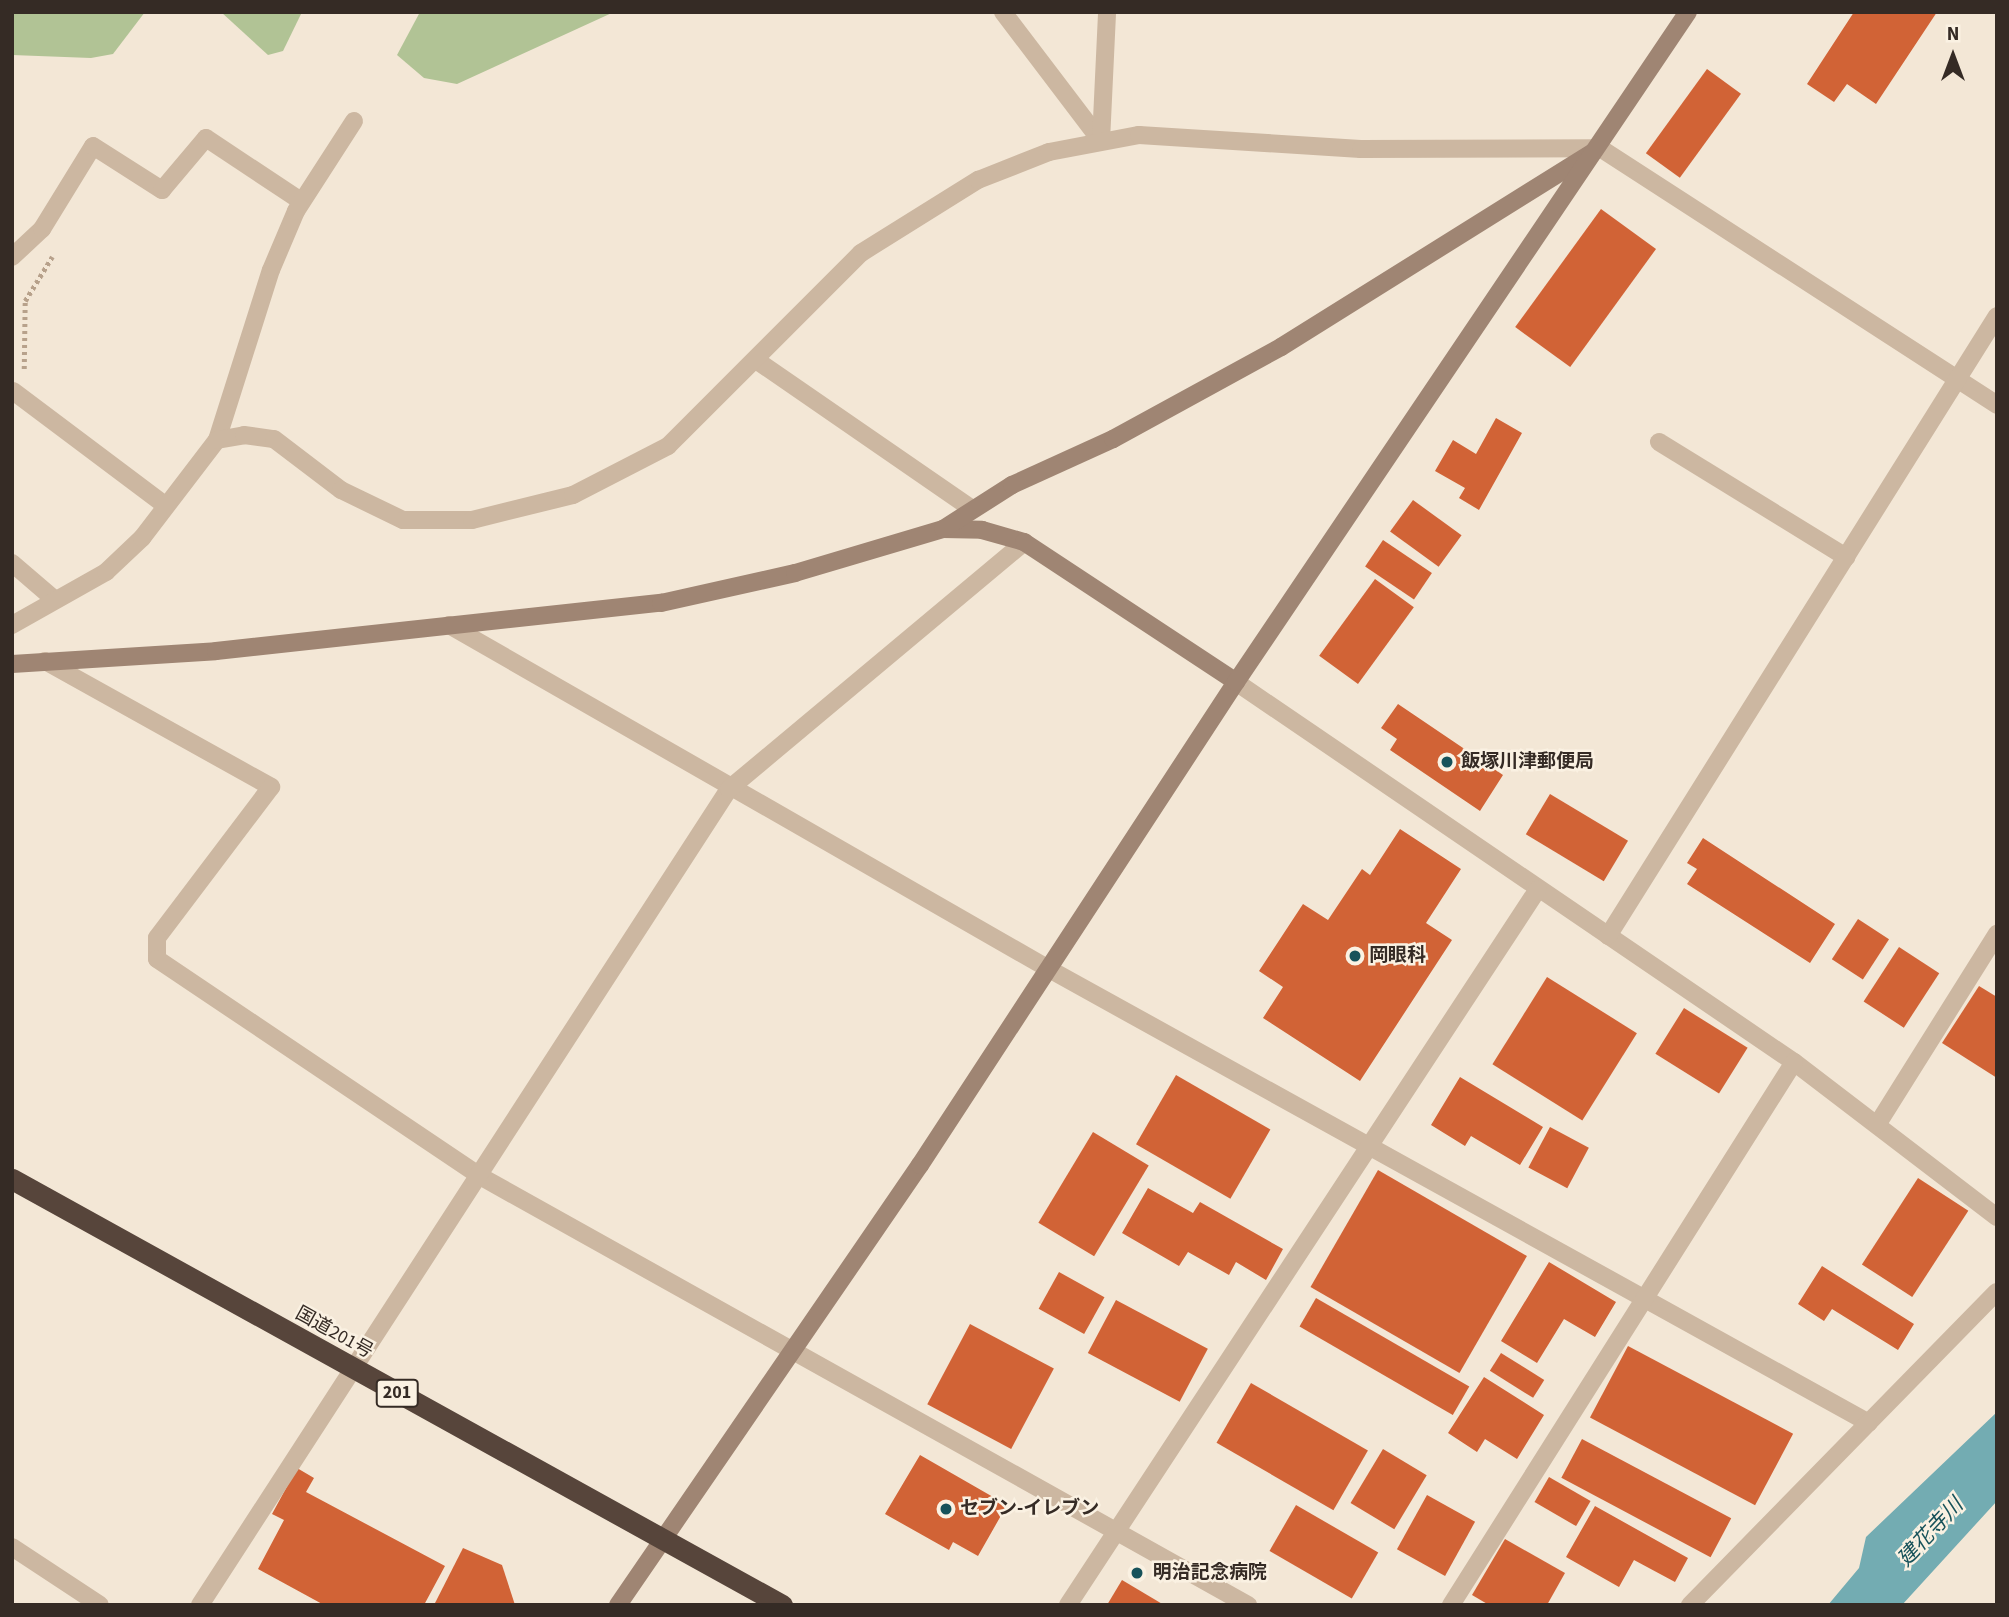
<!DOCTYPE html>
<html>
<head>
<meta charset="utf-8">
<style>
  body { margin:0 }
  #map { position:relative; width:2009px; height:1617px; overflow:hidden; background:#f3e7d6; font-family:"Source Sans 3","Noto Sans JP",sans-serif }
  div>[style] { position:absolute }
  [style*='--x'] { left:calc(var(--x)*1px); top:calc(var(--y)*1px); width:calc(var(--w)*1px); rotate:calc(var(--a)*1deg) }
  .green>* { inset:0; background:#b1c395 }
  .water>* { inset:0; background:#73acb2 }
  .building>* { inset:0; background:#d16336; transform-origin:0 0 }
  .path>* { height:4.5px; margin-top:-2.25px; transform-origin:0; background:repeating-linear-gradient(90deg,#b7a18b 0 3.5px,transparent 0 7px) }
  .lane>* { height:18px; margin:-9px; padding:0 9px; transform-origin:9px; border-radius:9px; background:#ccb7a1 }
  .street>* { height:18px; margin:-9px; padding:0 9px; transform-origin:9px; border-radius:9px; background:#ccb7a1 }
  .secondary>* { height:18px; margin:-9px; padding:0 9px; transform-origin:9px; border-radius:9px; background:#9f8573 }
  .highway>* { height:21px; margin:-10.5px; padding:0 10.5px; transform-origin:10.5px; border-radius:10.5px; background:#57453b }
  .dots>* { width:19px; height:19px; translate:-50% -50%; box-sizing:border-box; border:4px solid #faf1e2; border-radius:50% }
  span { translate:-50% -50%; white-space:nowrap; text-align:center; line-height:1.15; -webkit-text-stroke:5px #faf1e2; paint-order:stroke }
  .shield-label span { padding:2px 5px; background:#faf1e2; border:2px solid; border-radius:5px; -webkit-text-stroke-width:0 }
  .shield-label { font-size:18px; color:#352b25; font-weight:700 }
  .poi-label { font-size:19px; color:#352b25; font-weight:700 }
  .left { translate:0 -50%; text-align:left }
  .street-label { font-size:19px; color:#352b25 }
  .water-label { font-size:21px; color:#17525a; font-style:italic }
  .frame { position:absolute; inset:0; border:14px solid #352b25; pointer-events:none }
  .north { position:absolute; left:1918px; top:21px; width:70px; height:70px; -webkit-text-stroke:5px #faf1e2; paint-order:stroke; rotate:0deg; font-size:19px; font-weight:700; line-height:28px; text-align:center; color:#352b25 }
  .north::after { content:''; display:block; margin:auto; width:24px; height:32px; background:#352b25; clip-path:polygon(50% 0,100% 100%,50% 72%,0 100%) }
</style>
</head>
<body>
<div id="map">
  <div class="green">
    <i style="clip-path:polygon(12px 12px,145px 12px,113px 54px,91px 58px,12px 55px)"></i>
    <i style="clip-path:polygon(221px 12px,302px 12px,283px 51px,268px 55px)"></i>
    <i style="clip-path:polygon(420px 12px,614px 12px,457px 84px,424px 78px,397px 55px)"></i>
  </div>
  <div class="water">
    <i style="clip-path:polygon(1997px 1412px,1997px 1501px,1902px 1605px,1828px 1605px,1859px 1568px,1866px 1537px)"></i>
  </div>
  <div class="building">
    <i style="clip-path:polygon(1854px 12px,1937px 12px,1876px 104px,1847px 84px,1834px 102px,1807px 84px)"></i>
    <i style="left:1707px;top:69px;width:42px;height:104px;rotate:36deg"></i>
    <i style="left:1601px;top:209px;width:68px;height:146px;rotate:36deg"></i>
    <i style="clip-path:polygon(1496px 418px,1522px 433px,1479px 510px,1459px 498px,1465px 488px,1435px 471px,1453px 440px,1476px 454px)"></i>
    <i style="left:1413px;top:500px;width:60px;height:39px;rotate:36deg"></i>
    <i style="left:1383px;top:540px;width:59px;height:32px;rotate:34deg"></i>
    <i style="left:1375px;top:579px;width:48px;height:95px;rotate:36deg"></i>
    <i style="clip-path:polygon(1398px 704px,1503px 775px,1480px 811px,1390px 750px,1397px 739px,1381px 728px)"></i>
    <i style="left:1550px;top:794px;width:91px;height:47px;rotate:31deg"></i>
    <i style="clip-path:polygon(1400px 829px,1461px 869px,1426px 923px,1452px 940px,1360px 1081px,1263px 1018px,1283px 987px,1259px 971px,1303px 904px,1328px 920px,1362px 869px,1370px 875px)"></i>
    <i style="clip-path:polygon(1703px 838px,1835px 924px,1810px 963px,1687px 884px,1697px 869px,1687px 863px)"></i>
    <i style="left:1858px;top:919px;width:37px;height:48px;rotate:33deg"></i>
    <i style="left:1899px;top:947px;width:48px;height:65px;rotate:33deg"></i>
    <i style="left:1547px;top:977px;width:106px;height:103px;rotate:32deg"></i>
    <i style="clip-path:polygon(1979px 986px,1997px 997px,1997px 1078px,1942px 1043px)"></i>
    <i style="left:1684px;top:1008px;width:75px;height:54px;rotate:32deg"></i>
    <i style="left:1176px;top:1075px;width:109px;height:80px;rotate:30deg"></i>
    <i style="clip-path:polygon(1460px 1077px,1543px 1127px,1520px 1165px,1471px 1136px,1465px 1146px,1431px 1125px)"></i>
    <i style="left:1550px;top:1127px;width:44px;height:46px;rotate:28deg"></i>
    <i style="left:1093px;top:1132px;width:65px;height:106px;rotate:31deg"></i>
    <i style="left:1378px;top:1170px;width:172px;height:135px;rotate:30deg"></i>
    <i style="left:1918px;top:1178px;width:60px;height:103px;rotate:33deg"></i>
    <i style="clip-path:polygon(1148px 1188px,1193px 1213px,1200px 1202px,1283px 1249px,1266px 1280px,1236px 1262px,1229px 1275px,1188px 1252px,1179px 1266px,1122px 1233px)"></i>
    <i style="clip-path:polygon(1549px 1262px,1616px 1302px,1595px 1337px,1564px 1319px,1537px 1363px,1501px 1341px)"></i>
    <i style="clip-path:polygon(1822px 1266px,1914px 1324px,1898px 1350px,1832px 1309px,1824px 1321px,1798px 1304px)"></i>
    <i style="left:1059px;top:1272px;width:52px;height:42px;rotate:29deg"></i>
    <i style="left:1316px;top:1298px;width:177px;height:33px;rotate:30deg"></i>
    <i style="left:1116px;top:1300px;width:104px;height:60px;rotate:28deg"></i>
    <i style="left:970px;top:1324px;width:95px;height:91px;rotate:28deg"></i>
    <i style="left:1628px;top:1346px;width:187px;height:81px;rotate:28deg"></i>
    <i style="left:1501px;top:1353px;width:51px;height:21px;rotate:32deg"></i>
    <i style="clip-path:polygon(1484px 1377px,1544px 1415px,1517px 1459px,1485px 1439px,1477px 1452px,1448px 1433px)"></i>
    <i style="left:1251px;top:1383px;width:135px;height:69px;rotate:30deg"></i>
    <i style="left:1582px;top:1439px;width:169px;height:44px;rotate:28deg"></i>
    <i style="left:1383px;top:1449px;width:51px;height:63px;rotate:31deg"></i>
    <i style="clip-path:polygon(920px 1455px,1007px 1505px,978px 1556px,953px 1542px,949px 1550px,885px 1514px)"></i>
    <i style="clip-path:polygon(297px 1468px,314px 1478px,306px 1492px,445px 1566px,424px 1605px,324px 1605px,258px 1569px,284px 1520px,272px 1514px)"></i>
    <i style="left:1549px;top:1477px;width:48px;height:29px;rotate:30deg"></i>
    <i style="left:1427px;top:1495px;width:55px;height:62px;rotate:29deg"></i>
    <i style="left:1296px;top:1505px;width:95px;height:53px;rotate:30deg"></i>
    <i style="clip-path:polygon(1595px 1506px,1688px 1558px,1675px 1582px,1634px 1560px,1619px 1587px,1566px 1557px)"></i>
    <i style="clip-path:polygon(1505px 1539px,1565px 1573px,1547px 1605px,1489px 1605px,1472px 1595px)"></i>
    <i style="clip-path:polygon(463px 1548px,502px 1565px,515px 1605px,434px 1605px)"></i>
    <i style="clip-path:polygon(1122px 1580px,1164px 1605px,1107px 1605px)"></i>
  </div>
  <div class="path">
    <i style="--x:24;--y:369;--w:68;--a:-89.2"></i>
    <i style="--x:25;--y:301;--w:52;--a:-58.5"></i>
  </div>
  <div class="lane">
    <i style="--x:12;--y:257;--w:41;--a:-43"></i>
    <i style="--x:42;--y:229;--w:97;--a:-58.4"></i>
    <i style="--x:93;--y:146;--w:82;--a:32.5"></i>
    <i style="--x:162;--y:190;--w:68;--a:-49.8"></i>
    <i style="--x:206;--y:138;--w:114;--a:33.6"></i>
    <i style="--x:12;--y:563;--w:55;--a:40.6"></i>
  </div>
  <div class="street">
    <i style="--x:1003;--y:12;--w:162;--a:52.8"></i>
    <i style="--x:1101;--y:141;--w:129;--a:-87.3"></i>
    <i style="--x:756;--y:360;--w:262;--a:34.6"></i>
    <i style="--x:13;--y:391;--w:191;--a:36.9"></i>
    <i style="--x:217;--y:440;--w:178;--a:-72.4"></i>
    <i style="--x:271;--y:270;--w:64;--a:-67"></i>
    <i style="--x:296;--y:211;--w:107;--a:-57.2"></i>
    <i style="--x:1659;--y:442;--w:220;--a:31.6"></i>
    <i style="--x:12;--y:625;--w:108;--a:-29.4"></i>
    <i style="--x:106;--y:572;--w:50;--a:-43.4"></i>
    <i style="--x:142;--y:538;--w:123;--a:-52.6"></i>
    <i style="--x:217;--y:440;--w:27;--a:-10"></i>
    <i style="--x:244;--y:435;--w:30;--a:8"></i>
    <i style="--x:274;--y:439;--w:84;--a:37.3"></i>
    <i style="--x:341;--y:490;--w:69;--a:25.8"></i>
    <i style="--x:403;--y:520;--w:69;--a:0"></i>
    <i style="--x:472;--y:520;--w:104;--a:-13.9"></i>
    <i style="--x:573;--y:495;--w:107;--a:-27.3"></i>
    <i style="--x:668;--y:446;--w:273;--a:-45"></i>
    <i style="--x:861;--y:253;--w:138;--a:-32"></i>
    <i style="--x:978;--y:180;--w:76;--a:-21.5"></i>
    <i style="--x:1049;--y:152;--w:92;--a:-10.7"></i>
    <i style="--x:1139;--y:135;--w:222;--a:3.6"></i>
    <i style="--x:1361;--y:149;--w:239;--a:-0.2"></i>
    <i style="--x:1600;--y:148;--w:473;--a:32.9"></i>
    <i style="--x:449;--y:625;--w:692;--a:29.83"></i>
    <i style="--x:1049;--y:969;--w:937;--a:28.97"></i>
    <i style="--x:45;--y:661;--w:259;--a:29.1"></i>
    <i style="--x:271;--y:787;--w:189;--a:127.1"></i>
    <i style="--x:157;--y:938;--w:21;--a:90"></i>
    <i style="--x:157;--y:959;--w:387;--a:33.9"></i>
    <i style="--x:478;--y:1175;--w:882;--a:29.18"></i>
    <i style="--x:1236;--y:682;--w:675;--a:34.26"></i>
    <i style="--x:1794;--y:1062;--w:255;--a:37.4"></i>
    <i style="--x:1608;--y:936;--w:732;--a:-57.9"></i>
    <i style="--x:1877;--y:1125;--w:226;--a:-57.9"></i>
    <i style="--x:12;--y:1547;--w:105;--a:33.4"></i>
    <i style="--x:200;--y:1605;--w:972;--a:-57.05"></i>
    <i style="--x:729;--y:789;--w:385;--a:-39.9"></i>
    <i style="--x:1068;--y:1605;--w:856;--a:-56.72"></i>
    <i style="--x:1451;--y:1605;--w:642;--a:-57.72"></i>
    <i style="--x:1690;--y:1605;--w:438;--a:-45.6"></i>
  </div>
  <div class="secondary">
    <i style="--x:943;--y:529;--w:39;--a:1"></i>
    <i style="--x:982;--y:530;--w:44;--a:15.9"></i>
    <i style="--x:1024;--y:542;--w:254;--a:33.4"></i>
    <i style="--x:12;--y:664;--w:204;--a:-3.6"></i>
    <i style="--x:216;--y:651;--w:448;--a:-6.2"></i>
    <i style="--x:661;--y:603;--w:137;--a:-12.6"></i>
    <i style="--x:795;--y:573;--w:154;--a:-16.6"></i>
    <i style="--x:943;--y:529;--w:82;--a:-32.5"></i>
    <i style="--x:1012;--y:485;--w:111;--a:-24.5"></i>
    <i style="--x:1113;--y:439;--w:192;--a:-28.7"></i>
    <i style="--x:1281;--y:347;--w:367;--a:-32"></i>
    <i style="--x:618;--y:1605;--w:534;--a:-55.54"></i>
    <i style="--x:920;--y:1165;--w:577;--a:-56.81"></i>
    <i style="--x:1236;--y:682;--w:808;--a:-56"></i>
  </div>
  <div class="highway">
    <i style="--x:12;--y:1179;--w:880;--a:28.95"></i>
  </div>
  <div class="dots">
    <i style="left:1447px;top:762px;background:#17525a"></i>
    <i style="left:1355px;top:956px;background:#17525a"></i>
    <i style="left:946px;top:1509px;background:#17525a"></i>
    <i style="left:1137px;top:1573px;background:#17525a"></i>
  </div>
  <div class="shield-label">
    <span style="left:397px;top:1393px">201</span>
  </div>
  <div class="poi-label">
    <span class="left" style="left:1461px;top:762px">飯塚川津郵便局</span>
    <span class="left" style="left:1369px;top:956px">岡眼科</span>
    <span class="left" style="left:960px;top:1509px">セブン-イレブン</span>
    <span class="left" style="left:1153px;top:1573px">明治記念病院</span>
  </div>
  <div class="street-label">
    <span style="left:334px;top:1333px;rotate:29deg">国道201号</span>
  </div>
  <div class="water-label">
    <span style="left:1930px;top:1532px;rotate:-47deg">建花寺川</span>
  </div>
  <div class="frame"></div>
  <div class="north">N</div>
</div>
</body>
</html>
